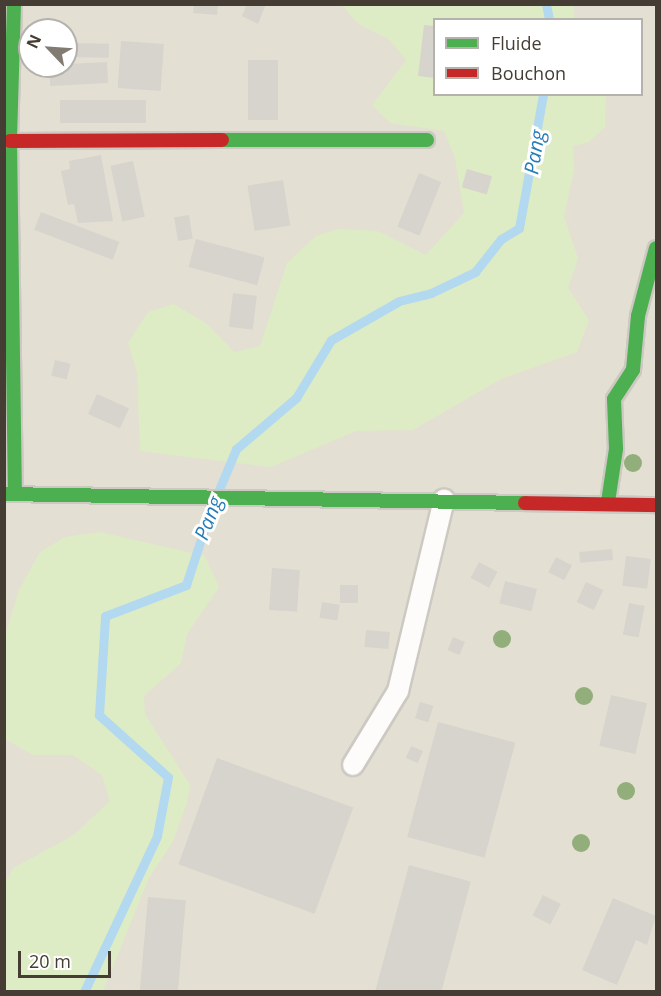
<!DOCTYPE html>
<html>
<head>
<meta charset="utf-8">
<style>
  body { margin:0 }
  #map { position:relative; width:661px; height:996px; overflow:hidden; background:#f0ede6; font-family:"Open Sans",sans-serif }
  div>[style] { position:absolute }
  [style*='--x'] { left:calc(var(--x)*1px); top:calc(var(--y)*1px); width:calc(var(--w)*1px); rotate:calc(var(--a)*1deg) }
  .residential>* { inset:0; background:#e4dfd3 }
  .green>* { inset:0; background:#ddecc4 }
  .stream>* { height:9px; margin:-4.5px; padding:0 4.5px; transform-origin:4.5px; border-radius:4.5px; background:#b3d9f0 }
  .building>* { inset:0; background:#d7d4cd; transform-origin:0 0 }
  .roads { filter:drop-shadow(2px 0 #ccc9c2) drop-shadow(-2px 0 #ccc9c2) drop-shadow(0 2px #ccc9c2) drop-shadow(0 -2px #ccc9c2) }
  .lane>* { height:20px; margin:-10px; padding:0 10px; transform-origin:10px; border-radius:10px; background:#fdfcfb }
  .fast>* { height:14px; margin:-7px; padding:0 7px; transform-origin:7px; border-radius:7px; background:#4caf50 }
  .jam>* { height:14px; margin:-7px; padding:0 7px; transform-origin:7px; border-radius:7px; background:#c62828 }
  .trees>* { width:18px; height:18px; margin:-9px; border-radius:50%; background:#92ae7a }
  span { translate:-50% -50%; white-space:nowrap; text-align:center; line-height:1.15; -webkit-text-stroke:6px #fff; paint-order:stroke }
  .water-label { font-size:20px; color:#257cb8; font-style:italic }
  .frame { position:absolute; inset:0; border:6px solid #453d33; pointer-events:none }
  .legend { position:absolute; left:433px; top:18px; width:210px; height:78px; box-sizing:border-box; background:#fff; border:2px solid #b5b1ad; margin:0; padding:8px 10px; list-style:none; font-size:18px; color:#453d33 }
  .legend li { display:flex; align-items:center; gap:12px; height:30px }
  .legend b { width:30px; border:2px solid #b5b1ad }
  .north { position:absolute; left:18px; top:18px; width:60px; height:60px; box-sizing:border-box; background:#fff; border:2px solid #b5b1ad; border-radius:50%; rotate:295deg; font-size:16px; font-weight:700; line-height:24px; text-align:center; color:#453d33 }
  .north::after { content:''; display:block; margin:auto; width:21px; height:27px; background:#817b72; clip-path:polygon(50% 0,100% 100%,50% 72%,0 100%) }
  .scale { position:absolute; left:18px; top:951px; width:93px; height:27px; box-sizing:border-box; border:3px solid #453d33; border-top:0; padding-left:8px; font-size:18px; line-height:21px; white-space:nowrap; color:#453d33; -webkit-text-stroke:4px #fff; paint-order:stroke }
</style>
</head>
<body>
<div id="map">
  <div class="residential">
    <i style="clip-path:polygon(evenodd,5px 5px,656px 5px,656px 991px,5px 991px,5px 5px,434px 20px,642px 20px,642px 94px,434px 94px,434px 20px,5px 5px,30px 30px,66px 30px,66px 66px,30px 66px,30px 30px)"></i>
  </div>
  <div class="green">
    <i style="clip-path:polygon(342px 5px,573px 5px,575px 19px,434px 20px,434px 94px,606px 95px,605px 127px,589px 142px,573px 146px,574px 170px,564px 217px,578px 258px,568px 288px,589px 320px,577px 352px,501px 379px,413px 430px,356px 431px,271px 467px,140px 451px,137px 372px,128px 343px,148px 312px,174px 304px,207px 324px,234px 352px,260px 346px,287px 263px,316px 236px,338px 229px,377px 231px,426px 255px,464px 213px,455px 158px,444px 131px,390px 123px,372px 105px,406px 60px,389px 39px,357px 23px)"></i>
    <i style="clip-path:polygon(100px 532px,205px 556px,219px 587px,187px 634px,181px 663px,144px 696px,145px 714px,190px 785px,187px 803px,173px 841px,149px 878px,103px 991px,5px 991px,5px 883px,13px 868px,74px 835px,110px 801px,102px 775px,73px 755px,33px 755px,5px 739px,5px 635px,19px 590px,40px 552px,65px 537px)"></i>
  </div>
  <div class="stream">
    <i style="--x:546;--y:4;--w:16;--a:79"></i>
    <i style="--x:218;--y:492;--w:47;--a:-67.3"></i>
    <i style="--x:236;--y:449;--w:79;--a:-40.4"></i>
    <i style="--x:296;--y:398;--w:68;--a:-58.9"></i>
    <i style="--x:331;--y:340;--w:78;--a:-29.8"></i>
    <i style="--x:399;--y:301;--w:33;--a:-14"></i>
    <i style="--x:431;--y:293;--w:49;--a:-25.5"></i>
    <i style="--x:475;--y:272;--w:42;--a:-51.8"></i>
    <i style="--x:501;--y:239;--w:21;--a:-31"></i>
    <i style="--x:519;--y:228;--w:136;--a:-79.8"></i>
    <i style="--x:84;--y:992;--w:172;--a:-64.9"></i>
    <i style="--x:157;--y:836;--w:60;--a:-79.4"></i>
    <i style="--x:168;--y:777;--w:93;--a:-138.1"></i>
    <i style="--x:99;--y:715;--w:99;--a:-86.5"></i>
    <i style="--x:105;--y:616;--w:87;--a:-20.9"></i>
    <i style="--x:186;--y:585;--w:84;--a:-72"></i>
  </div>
  <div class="building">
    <i style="clip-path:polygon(194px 4px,218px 4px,217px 15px,193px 13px)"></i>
    <i style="clip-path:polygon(247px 4px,266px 4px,258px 24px,242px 16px)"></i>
    <i style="clip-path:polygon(424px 25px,434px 26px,434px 78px,418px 76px)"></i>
    <i style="left:121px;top:41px;width:43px;height:47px;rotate:4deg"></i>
    <i style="left:66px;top:43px;width:43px;height:14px;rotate:1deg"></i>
    <i style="left:248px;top:60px;width:30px;height:60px"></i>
    <i style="left:107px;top:62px;width:21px;height:58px;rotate:87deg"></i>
    <i style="left:60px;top:100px;width:86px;height:23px"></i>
    <i style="clip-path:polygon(101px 155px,113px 221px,78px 223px,74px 204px,68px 205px,61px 171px,70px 169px,69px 161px)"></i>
    <i style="left:133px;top:161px;width:57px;height:23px;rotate:78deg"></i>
    <i style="left:467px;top:169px;width:26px;height:19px;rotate:16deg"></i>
    <i style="left:419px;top:173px;width:24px;height:58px;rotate:22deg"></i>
    <i style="left:283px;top:180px;width:46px;height:36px;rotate:81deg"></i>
    <i style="left:41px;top:212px;width:84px;height:19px;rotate:21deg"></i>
    <i style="left:189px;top:215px;width:24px;height:15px;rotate:81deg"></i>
    <i style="left:196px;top:239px;width:71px;height:29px;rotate:15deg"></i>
    <i style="left:233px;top:293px;width:24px;height:34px;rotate:7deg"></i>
    <i style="left:55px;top:360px;width:16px;height:16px;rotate:14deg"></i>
    <i style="left:97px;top:394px;width:35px;height:22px;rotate:24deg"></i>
    <i style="left:612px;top:549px;width:11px;height:33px;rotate:85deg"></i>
    <i style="left:626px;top:556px;width:25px;height:30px;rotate:7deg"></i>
    <i style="left:556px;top:557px;width:18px;height:17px;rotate:27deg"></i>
    <i style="left:479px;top:562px;width:21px;height:18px;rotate:28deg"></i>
    <i style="left:272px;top:568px;width:28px;height:42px;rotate:4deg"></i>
    <i style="left:505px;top:581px;width:33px;height:23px;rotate:14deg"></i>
    <i style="left:586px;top:582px;width:19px;height:22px;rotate:25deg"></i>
    <i style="left:340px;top:585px;width:18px;height:18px"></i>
    <i style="left:322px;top:602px;width:18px;height:16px;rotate:9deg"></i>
    <i style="left:629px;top:603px;width:16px;height:32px;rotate:11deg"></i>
    <i style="left:366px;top:630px;width:24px;height:17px;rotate:5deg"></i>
    <i style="left:453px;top:637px;width:13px;height:14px;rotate:23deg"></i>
    <i style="left:611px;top:695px;width:37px;height:52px;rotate:13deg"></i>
    <i style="left:420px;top:702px;width:14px;height:17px;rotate:17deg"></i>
    <i style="left:438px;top:722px;width:80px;height:119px;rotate:15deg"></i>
    <i style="left:411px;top:746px;width:13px;height:13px;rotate:23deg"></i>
    <i style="left:217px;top:758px;width:145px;height:113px;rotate:20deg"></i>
    <i style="left:409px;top:865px;width:64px;height:131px;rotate:15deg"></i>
    <i style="left:543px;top:895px;width:20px;height:23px;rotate:27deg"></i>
    <i style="left:148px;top:897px;width:38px;height:95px;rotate:5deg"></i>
    <i style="clip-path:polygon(613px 898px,656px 916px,647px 945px,636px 940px,617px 985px,582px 970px)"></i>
  </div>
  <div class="roads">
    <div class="lane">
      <i style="--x:353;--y:765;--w:87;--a:-58.7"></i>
      <i style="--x:398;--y:691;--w:197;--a:-76.5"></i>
    </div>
    <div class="fast">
      <i style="--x:14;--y:4;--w:137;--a:91.7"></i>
      <i style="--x:10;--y:141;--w:353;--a:89.2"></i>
      <i style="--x:222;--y:140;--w:205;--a:0"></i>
      <i style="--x:4;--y:494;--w:521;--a:0.99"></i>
      <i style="--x:608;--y:502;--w:54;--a:-81.4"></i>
      <i style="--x:616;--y:449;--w:50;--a:-92.3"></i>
      <i style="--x:614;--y:399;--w:35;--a:-57"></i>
      <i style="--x:633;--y:370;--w:54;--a:-84.7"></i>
      <i style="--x:638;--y:316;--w:70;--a:-75.2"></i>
    </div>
    <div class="jam">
      <i style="--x:10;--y:141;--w:212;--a:-0.3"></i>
      <i style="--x:525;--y:503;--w:131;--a:0.9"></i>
    </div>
  </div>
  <div class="trees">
    <i style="left:633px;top:463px"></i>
    <i style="left:502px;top:639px"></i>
    <i style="left:584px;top:696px"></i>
    <i style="left:626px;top:791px"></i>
    <i style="left:581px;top:843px"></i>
  </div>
  <div class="water-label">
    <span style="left:534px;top:152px;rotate:-81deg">Pang</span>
    <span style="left:208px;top:518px;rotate:-69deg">Pang</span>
  </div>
  <div class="frame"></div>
  <ul class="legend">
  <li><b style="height:8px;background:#4caf50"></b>Fluide</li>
  <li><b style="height:8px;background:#c62828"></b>Bouchon</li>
  </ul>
  <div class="north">N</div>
  <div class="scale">20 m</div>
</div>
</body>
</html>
